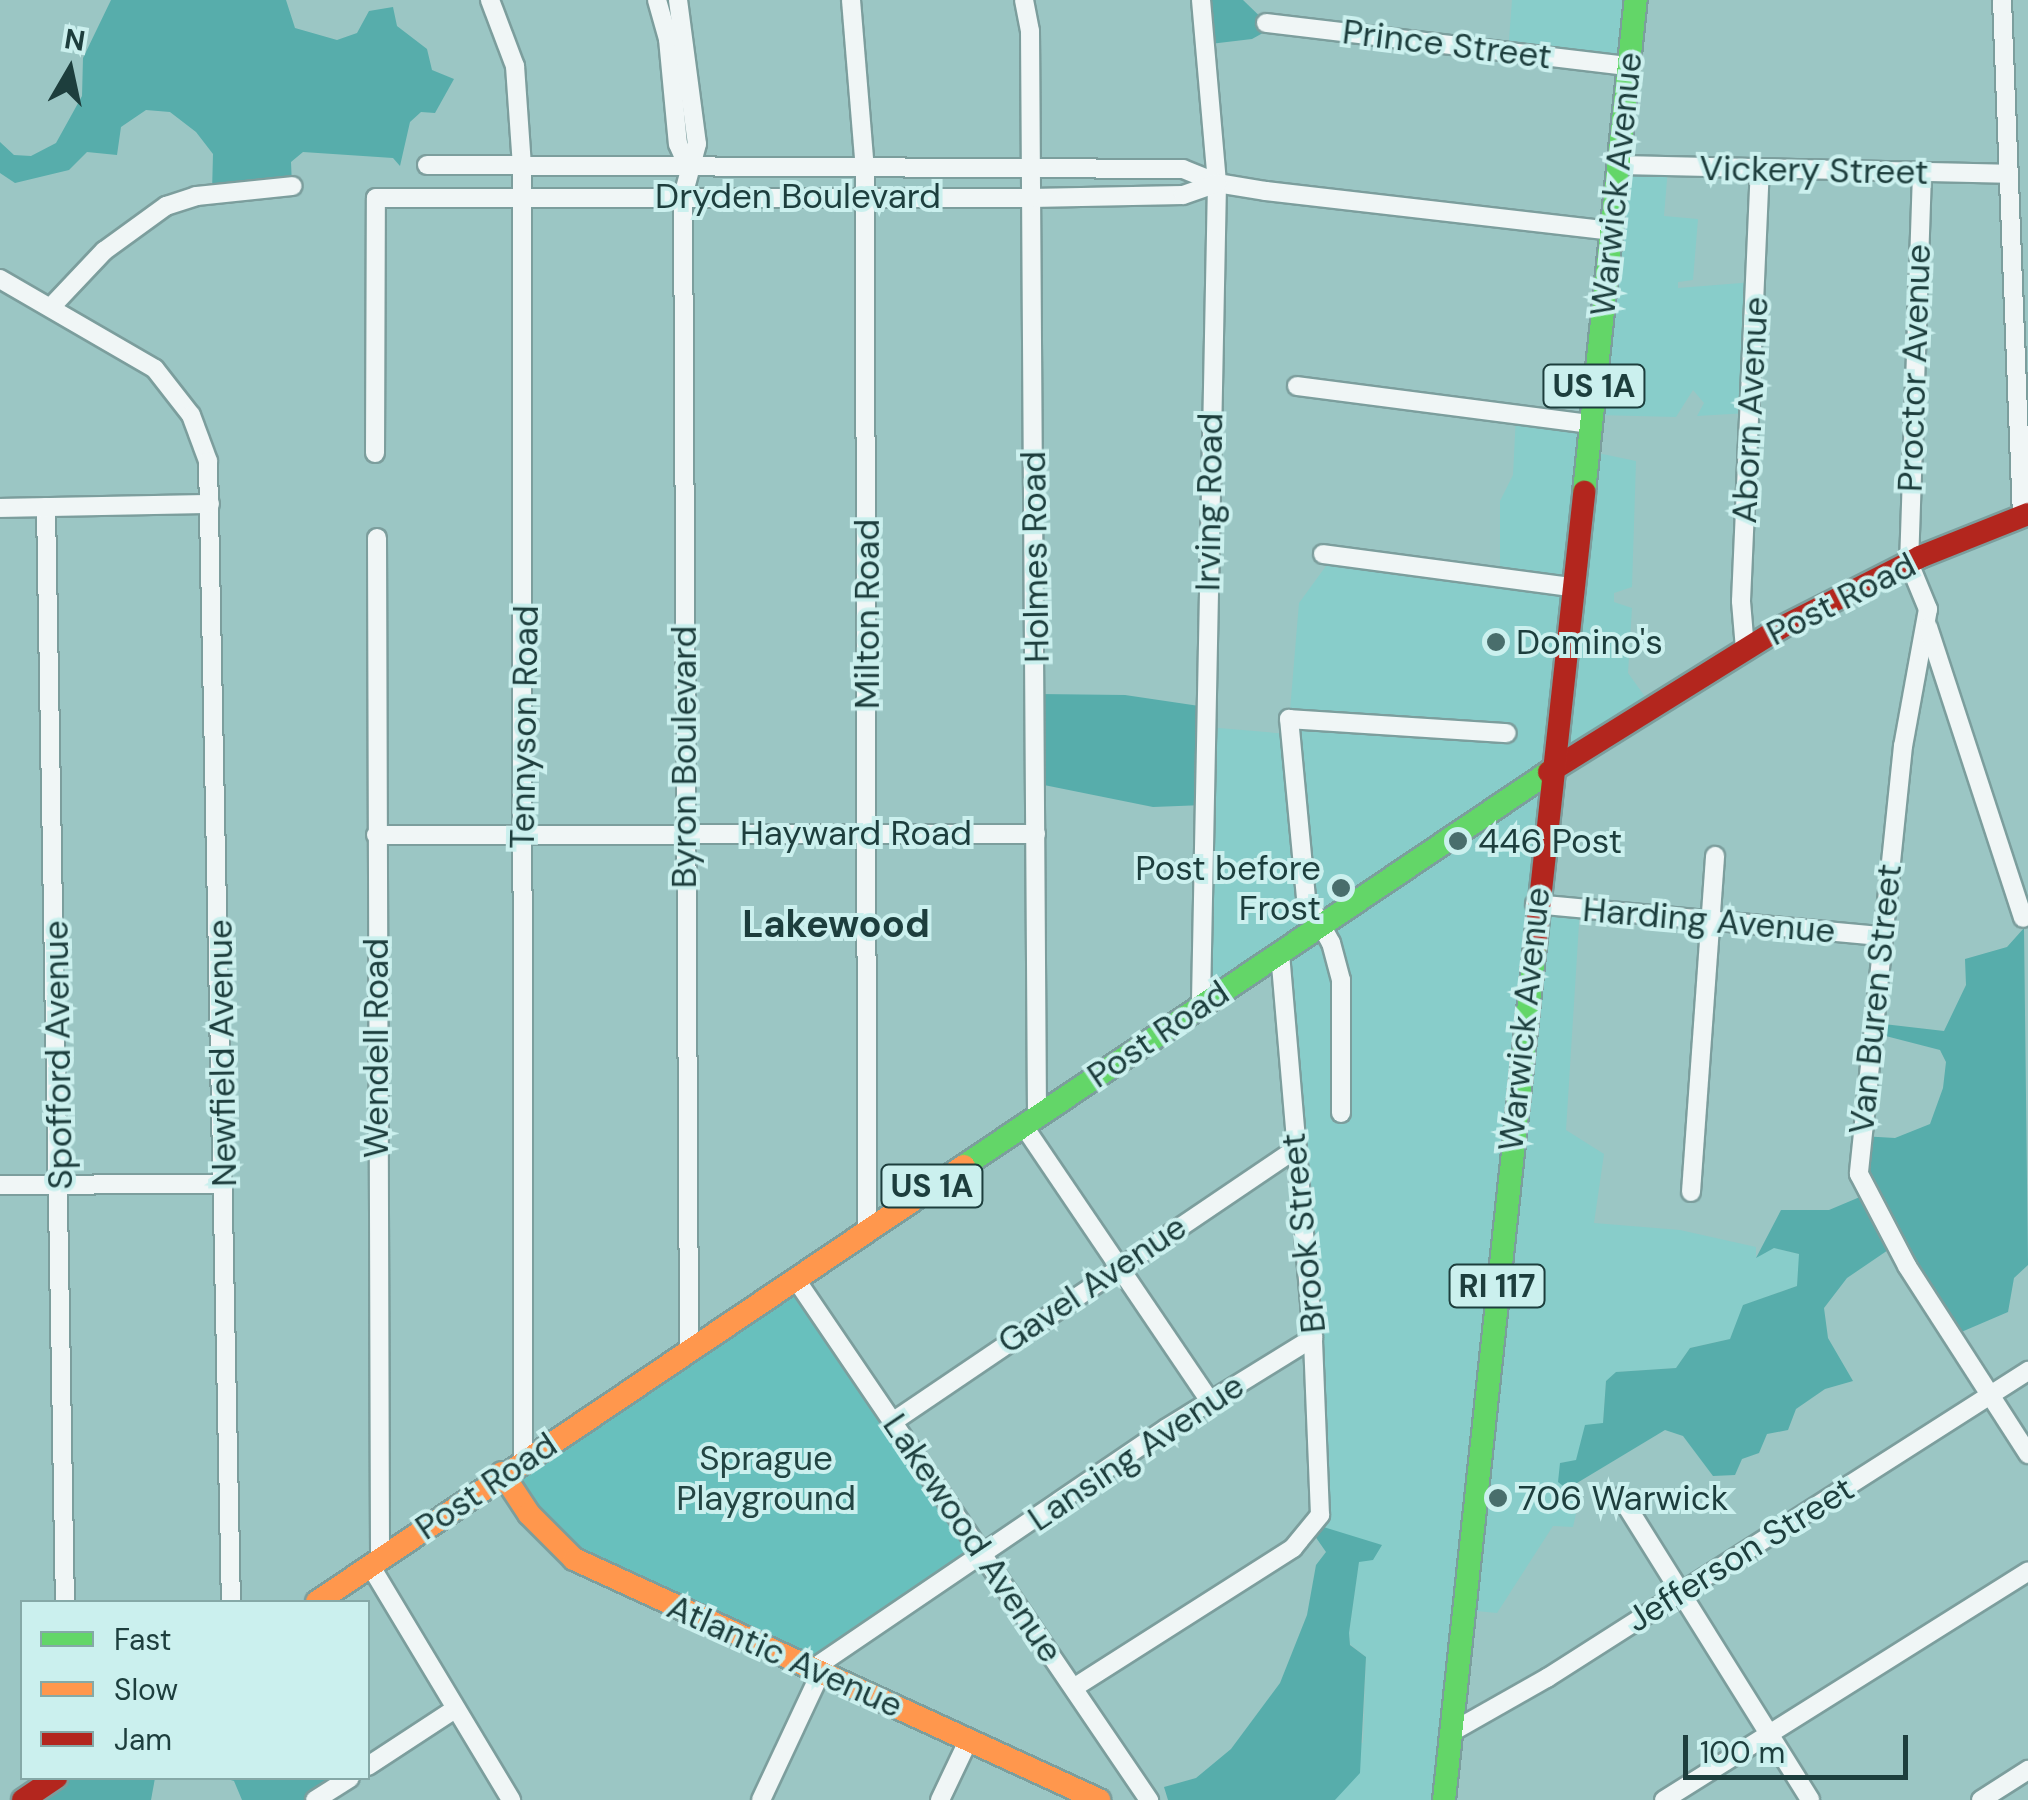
<!DOCTYPE html>
<html>
<head>
<meta charset="utf-8">
<style>
  body { margin:0 }
  #map { position:relative; width:2028px; height:1800px; overflow:hidden; background:#9bc6c4; font-family:"DM Sans",sans-serif }
  div>[style] { position:absolute }
  [style*='--x'] { left:calc(var(--x)*1px); top:calc(var(--y)*1px); width:calc(var(--w)*1px); rotate:calc(var(--a)*1deg) }
  .built>* { inset:0; background:#88cdca }
  .green>* { inset:0; background:#68c0bd }
  .forest>* { inset:0; background:#57adab }
  .roads { filter:drop-shadow(2px 0 #7c9e9d) drop-shadow(-2px 0 #7c9e9d) drop-shadow(0 2px #7c9e9d) drop-shadow(0 -2px #7c9e9d) }
  .street>* { height:18px; margin:-9px; padding:0 9px; transform-origin:9px; border-radius:9px; background:#f0f6f6 }
  .fast>* { height:22px; margin:-11px; padding:0 11px; transform-origin:11px; border-radius:11px; background:#63d668 }
  .slow>* { height:22px; margin:-11px; padding:0 11px; transform-origin:11px; border-radius:11px; background:#ff974d }
  .jam>* { height:22px; margin:-11px; padding:0 11px; transform-origin:11px; border-radius:11px; background:#b3261e }
  .dots>* { width:28px; height:28px; translate:-50% -50%; box-sizing:border-box; border:5px solid #cbf0ee; border-radius:50% }
  span { translate:-50% -50%; white-space:nowrap; text-align:center; line-height:1.15; -webkit-text-stroke:8px #cbf0ee; paint-order:stroke }
  .shield-label span { padding:2px 8px; background:#cbf0ee; border:2px solid; border-radius:8px; -webkit-text-stroke-width:0 }
  .shield-label { font-size:32px; color:#1d3e3d; font-weight:700 }
  .street-label { font-size:35px; color:#1d3e3d }
  .poi-label { font-size:35px; color:#1d3e3d }
  .left { translate:0 -50%; text-align:left }
  .right { translate:-100% -50%; text-align:right }
  .park-label { font-size:35px; color:#234543 }
  .neighbourhood-label { font-size:38px; color:#1d3e3d; font-weight:700 }
  .legend { position:absolute; left:20px; top:1600px; width:350px; height:180px; box-sizing:border-box; background:#cbf0ee; border:2px solid #85a9a7; margin:0; padding:12px 18px; list-style:none; font-size:30px; color:#1d3e3d }
  .legend li { display:flex; align-items:center; gap:20px; height:50px }
  .legend b { width:50px; border:2px solid #85a9a7 }
  .north { position:absolute; left:20px; top:20px; width:100px; height:100px; -webkit-text-stroke:8px #cbf0ee; paint-order:stroke; rotate:9deg; font-size:28px; font-weight:700; line-height:40px; text-align:center; color:#1d3e3d }
  .north::after { content:''; display:block; margin:auto; width:35px; height:45px; background:#1d3e3d; clip-path:polygon(50% 0,100% 100%,50% 72%,0 100%) }
  .scale { position:absolute; left:1683px; top:1735px; width:225px; height:45px; box-sizing:border-box; border:5px solid #1d3e3d; border-top:0; padding-left:12px; font-size:30px; line-height:35px; white-space:nowrap; color:#1d3e3d; -webkit-text-stroke:8px #cbf0ee; paint-order:stroke }
</style>
</head>
<body>
<div id="map">
  <div class="built">
    <i style="clip-path:polygon(1512px 0,1637px 0,1628px 66px,1508px 53px)"></i>
    <i style="clip-path:polygon(1620px 164px,1668px 168px,1664px 216px,1698px 219px,1693px 280px,1678px 282px,1678px 288px,1754px 282px,1748px 413px,1697px 416px,1704px 403px,1693px 390px,1676px 417px,1596px 415px)"></i>
    <i style="clip-path:polygon(1516px 415px,1588px 423px,1588px 451px,1636px 461px,1632px 587px,1614px 593px,1614px 602px,1632px 608px,1628px 673px,1651px 705px,1549px 771px,1537px 901px,1580px 908px,1566px 1130px,1604px 1154px,1594px 1223px,1680px 1230px,1756px 1247px,1756px 1257px,1774px 1248px,1800px 1254px,1797px 1286px,1744px 1305px,1730px 1339px,1690px 1348px,1676px 1368px,1617px 1372px,1606px 1381px,1603px 1423px,1576px 1461px,1560px 1463px,1568px 1495px,1579px 1500px,1573px 1527px,1553px 1526px,1497px 1613px,1466px 1610px,1444px 1800px,1265px 1800px,1332px 1741px,1363px 1743px,1366px 1657px,1350px 1644px,1349px 1633px,1359px 1561px,1316px 1525px,1280px 953px,1203px 997px,1207px 727px,1288px 734px,1299px 603px,1334px 555px,1500px 576px,1500px 501px,1513px 475px)"></i>
  </div>
  <div class="green">
    <i style="clip-path:polygon(792px 1279px,984px 1554px,856px 1626px,823px 1671px,575px 1558px,506px 1479px)"></i>
  </div>
  <div class="forest">
    <i style="clip-path:polygon(111px 0,286px 0,295px 28px,337px 40px,357px 33px,369px 11px,393px 7px,397px 26px,427px 49px,432px 70px,454px 79px,435px 113px,421px 112px,410px 122px,400px 166px,393px 158px,303px 152px,291px 162px,292px 186px,212px 192px,213px 154px,196px 132px,170px 112px,146px 110px,121px 127px,117px 155px,87px 152px,69px 170px,15px 183px,0 173px,0 142px,14px 155px,31px 156px,56px 143px,82px 96px,83px 58px)"></i>
    <i style="clip-path:polygon(1202px 0,1243px 0,1272px 28px,1252px 39px,1210px 44px)"></i>
    <i style="clip-path:polygon(1038px 694px,1125px 695px,1206px 707px,1204px 805px,1153px 807px,1039px 784px)"></i>
    <i style="clip-path:polygon(2024px 928px,2028px 1265px,2014px 1278px,2008px 1312px,1959px 1333px,1894px 1246px,1847px 1278px,1824px 1308px,1828px 1338px,1853px 1381px,1825px 1389px,1796px 1409px,1788px 1430px,1767px 1434px,1759px 1453px,1742px 1459px,1735px 1475px,1713px 1476px,1683px 1436px,1665px 1430px,1567px 1489px,1558px 1482px,1560px 1463px,1576px 1460px,1585px 1425px,1603px 1423px,1606px 1381px,1616px 1372px,1676px 1368px,1690px 1348px,1730px 1339px,1743px 1305px,1797px 1286px,1799px 1254px,1774px 1248px,1756px 1258px,1781px 1210px,1829px 1210px,1867px 1194px,1861px 1136px,1895px 1138px,1930px 1124px,1943px 1088px,1946px 1062px,1940px 1050px,1874px 1033px,1875px 1023px,1944px 1031px,1966px 985px,1965px 959px,2007px 947px)"></i>
    <i style="clip-path:polygon(1317px 1525px,1382px 1545px,1373px 1560px,1359px 1562px,1349px 1633px,1350px 1645px,1366px 1657px,1360px 1773px,1335px 1800px,1168px 1800px,1164px 1787px,1196px 1778px,1231px 1749px,1280px 1683px,1307px 1615px,1316px 1565px,1326px 1552px,1310px 1529px)"></i>
    <i style="clip-path:polygon(57px 1778px,155px 1778px,151px 1800px,44px 1800px)"></i>
    <i style="clip-path:polygon(224px 1778px,348px 1778px,315px 1800px,242px 1800px,234px 1781px)"></i>
  </div>
  <div class="roads">
    <div class="street">
      <i style="--x:490;--y:0;--w:71;--a:69.3"></i>
      <i style="--x:515;--y:66;--w:100;--a:86"></i>
      <i style="--x:522;--y:166;--w:1294;--a:89.96"></i>
      <i style="--x:657;--y:0;--w:41;--a:74.2"></i>
      <i style="--x:668;--y:39;--w:105;--a:84.6"></i>
      <i style="--x:678;--y:144;--w:22;--a:66"></i>
      <i style="--x:678;--y:0;--w:145;--a:82.5"></i>
      <i style="--x:697;--y:144;--w:54;--a:105.1"></i>
      <i style="--x:683;--y:196;--w:1154;--a:89.7"></i>
      <i style="--x:851;--y:0;--w:170;--a:85.3"></i>
      <i style="--x:865;--y:169;--w:1060;--a:89.89"></i>
      <i style="--x:1024;--y:0;--w:32;--a:79"></i>
      <i style="--x:1030;--y:31;--w:1084;--a:89.63"></i>
      <i style="--x:1201;--y:0;--w:184;--a:85"></i>
      <i style="--x:1217;--y:183;--w:821;--a:91.12"></i>
      <i style="--x:2002;--y:0;--w:516;--a:87.78"></i>
      <i style="--x:1266;--y:23;--w:365;--a:6.8"></i>
      <i style="--x:427;--y:165;--w:756;--a:0.3"></i>
      <i style="--x:1183;--y:169;--w:37;--a:22"></i>
      <i style="--x:1217;--y:183;--w:50;--a:9.3"></i>
      <i style="--x:1266;--y:191;--w:347;--a:6.6"></i>
      <i style="--x:1619;--y:165;--w:389;--a:1.3"></i>
      <i style="--x:1922;--y:173;--w:390;--a:91.9"></i>
      <i style="--x:1909;--y:563;--w:50;--a:67.6"></i>
      <i style="--x:1928;--y:609;--w:139;--a:100.3"></i>
      <i style="--x:1903;--y:746;--w:430;--a:95.9"></i>
      <i style="--x:1859;--y:1174;--w:104;--a:62.4"></i>
      <i style="--x:1907;--y:1266;--w:224;--a:57.2"></i>
      <i style="--x:0;--y:279;--w:179;--a:30.1"></i>
      <i style="--x:155;--y:369;--w:58;--a:52"></i>
      <i style="--x:191;--y:415;--w:49;--a:69.7"></i>
      <i style="--x:208;--y:461;--w:1141;--a:88.85"></i>
      <i style="--x:52;--y:306;--w:76;--a:-46.6"></i>
      <i style="--x:104;--y:251;--w:77;--a:-36"></i>
      <i style="--x:166;--y:206;--w:32;--a:-18"></i>
      <i style="--x:196;--y:196;--w:97;--a:-5.9"></i>
      <i style="--x:1297;--y:386;--w:295;--a:7.4"></i>
      <i style="--x:375;--y:453;--w:255;--a:-89.8"></i>
      <i style="--x:376;--y:198;--w:655;--a:0"></i>
      <i style="--x:1031;--y:198;--w:152;--a:-1.1"></i>
      <i style="--x:1183;--y:195;--w:36;--a:-19"></i>
      <i style="--x:46;--y:507;--w:1095;--a:89.01"></i>
      <i style="--x:0;--y:508;--w:210;--a:-1.1"></i>
      <i style="--x:377;--y:538;--w:1020;--a:89.83"></i>
      <i style="--x:1323;--y:554;--w:250;--a:7.6"></i>
      <i style="--x:1928;--y:627;--w:306;--a:71.9"></i>
      <i style="--x:1745;--y:649;--w:48;--a:-94.8"></i>
      <i style="--x:1741;--y:601;--w:431;--a:-87.5"></i>
      <i style="--x:376;--y:835;--w:660;--a:-0.09"></i>
      <i style="--x:1535;--y:904;--w:348;--a:5.3"></i>
      <i style="--x:1341;--y:1113;--w:133;--a:-90"></i>
      <i style="--x:1341;--y:980;--w:38;--a:-105"></i>
      <i style="--x:1331;--y:943;--w:51;--a:-119.1"></i>
      <i style="--x:1306;--y:898;--w:180;--a:-95.4"></i>
      <i style="--x:1289;--y:719;--w:218;--a:3.7"></i>
      <i style="--x:1023;--y:1125;--w:332;--a:55.9"></i>
      <i style="--x:0;--y:1185;--w:223;--a:-0.3"></i>
      <i style="--x:1691;--y:1192;--w:337;--a:-85.9"></i>
      <i style="--x:795;--y:1278;--w:631;--a:55.86"></i>
      <i style="--x:894;--y:1421;--w:483;--a:-34.1"></i>
      <i style="--x:1621;--y:1497;--w:357;--a:58"></i>
      <i style="--x:370;--y:1565;--w:274;--a:59"></i>
      <i style="--x:811;--y:1670;--w:430;--a:-34.2"></i>
      <i style="--x:1167;--y:1428;--w:172;--a:-31.7"></i>
      <i style="--x:1075;--y:1687;--w:259;--a:-32.5"></i>
      <i style="--x:1293;--y:1548;--w:43;--a:-50.7"></i>
      <i style="--x:1320;--y:1515;--w:177;--a:-92.3"></i>
      <i style="--x:1313;--y:1338;--w:387;--a:-94.9"></i>
      <i style="--x:1450;--y:1733;--w:112;--a:-29.6"></i>
      <i style="--x:1547;--y:1678;--w:571;--a:-32.55"></i>
      <i style="--x:368;--y:1766;--w:104;--a:-33.2"></i>
      <i style="--x:315;--y:1800;--w:41;--a:-32.2"></i>
      <i style="--x:761;--y:1800;--w:139;--a:-64.9"></i>
      <i style="--x:940;--y:1800;--w:68;--a:-64.6"></i>
      <i style="--x:1664;--y:1800;--w:430;--a:-32.1"></i>
      <i style="--x:1981;--y:1800;--w:56;--a:-32.6"></i>
    </div>
    <div class="fast">
      <i style="--x:1584;--y:492;--w:495;--a:-84"></i>
      <i style="--x:964;--y:1166;--w:705;--a:-33.96"></i>
      <i style="--x:1444;--y:1800;--w:859;--a:-83.92"></i>
    </div>
    <div class="slow">
      <i style="--x:502;--y:1473;--w:49;--a:56.6"></i>
      <i style="--x:529;--y:1514;--w:64;--a:45"></i>
      <i style="--x:574;--y:1559;--w:578;--a:24.66"></i>
      <i style="--x:317;--y:1602;--w:780;--a:-33.98"></i>
    </div>
    <div class="jam">
      <i style="--x:1549;--y:772;--w:272;--a:-31.9"></i>
      <i style="--x:1780;--y:628;--w:157;--a:-26.9"></i>
      <i style="--x:1920;--y:557;--w:116;--a:-21.7"></i>
      <i style="--x:1535;--y:946;--w:457;--a:-83.8"></i>
      <i style="--x:23;--y:1800;--w:40;--a:-34"></i>
    </div>
  </div>
  <div class="dots">
    <i style="left:1496px;top:642px;background:#496e6c"></i>
    <i style="left:1458px;top:841px;background:#496e6c"></i>
    <i style="left:1341px;top:888px;background:#496e6c"></i>
    <i style="left:1498px;top:1498px;background:#496e6c"></i>
  </div>
  <div class="shield-label">
    <span style="left:1594px;top:386px">US 1A</span>
    <span style="left:932px;top:1186px">US 1A</span>
    <span style="left:1497px;top:1286px">RI 117</span>
  </div>
  <div class="street-label">
    <span style="left:1447px;top:44px;rotate:7deg">Prince Street</span>
    <span style="left:1814px;top:170px;rotate:1deg">Vickery Street</span>
    <span style="left:1616px;top:184px;rotate:-84deg">Warwick Avenue</span>
    <span style="left:798px;top:196px">Dryden Boulevard</span>
    <span style="left:1914px;top:368px;rotate:-88deg">Proctor Avenue</span>
    <span style="left:1750px;top:410px;rotate:-87deg">Aborn Avenue</span>
    <span style="left:1209px;top:502px;rotate:-89deg">Irving Road</span>
    <span style="left:1035px;top:557px;rotate:-91deg">Holmes Road</span>
    <span style="left:1841px;top:599px;rotate:-27deg">Post Road</span>
    <span style="left:867px;top:614px;rotate:-90deg">Milton Road</span>
    <span style="left:524px;top:727px;rotate:-89deg">Tennyson Road</span>
    <span style="left:684px;top:757px;rotate:-90deg">Byron Boulevard</span>
    <span style="left:856px;top:833px">Hayward Road</span>
    <span style="left:1709px;top:920px;rotate:5deg">Harding Avenue</span>
    <span style="left:1875px;top:999px;rotate:-84deg">Van Buren Street</span>
    <span style="left:1524px;top:1019px;rotate:-84deg">Warwick Avenue</span>
    <span style="left:1158px;top:1034px;rotate:-34deg">Post Road</span>
    <span style="left:376px;top:1048px;rotate:-90deg">Wendell Road</span>
    <span style="left:222px;top:1053px;rotate:-91deg">Newfield Avenue</span>
    <span style="left:58px;top:1055px;rotate:-91deg">Spofford Avenue</span>
    <span style="left:1303px;top:1233px;rotate:-96deg">Brook Street</span>
    <span style="left:1092px;top:1284px;rotate:-34deg">Gavel Avenue</span>
    <span style="left:1136px;top:1452px;rotate:-34deg">Lansing Avenue</span>
    <span style="left:486px;top:1486px;rotate:-34deg">Post Road</span>
    <span style="left:973px;top:1538px;rotate:56deg">Lakewood Avenue</span>
    <span style="left:1740px;top:1554px;rotate:-32deg">Jefferson Street</span>
    <span style="left:785px;top:1656px;rotate:24deg">Atlantic Avenue</span>
  </div>
  <div class="poi-label">
    <span class="left" style="left:1516px;top:642px">Domino's</span>
    <span class="left" style="left:1478px;top:841px">446 Post</span>
    <span class="right" style="left:1321px;top:888px">Post before<br>Frost</span>
    <span class="left" style="left:1518px;top:1498px">706 Warwick</span>
  </div>
  <div class="park-label">
    <span style="left:766px;top:1478px">Sprague<br>Playground</span>
  </div>
  <div class="neighbourhood-label">
    <span style="left:836px;top:925px">Lakewood</span>
  </div>
  <ul class="legend">
  <li><b style="height:12px;background:#63d668"></b>Fast</li>
  <li><b style="height:12px;background:#ff974d"></b>Slow</li>
  <li><b style="height:12px;background:#b3261e"></b>Jam</li>
  </ul>
  <div class="north">N</div>
  <div class="scale">100 m</div>
</div>
</body>
</html>
